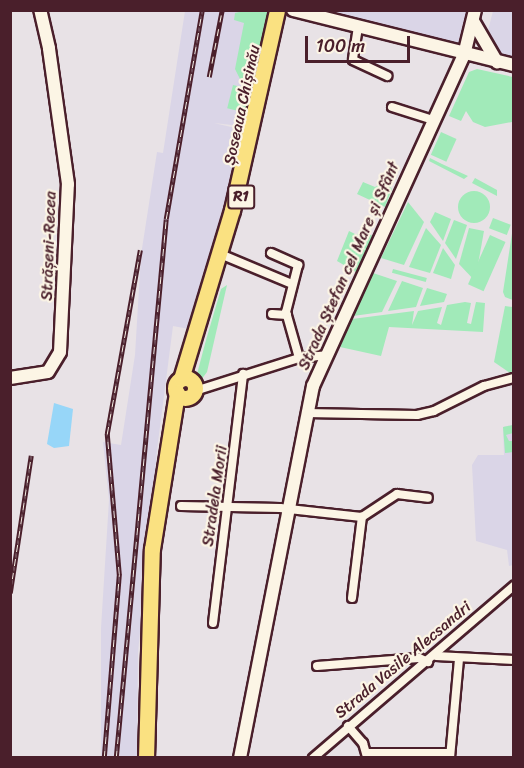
<!DOCTYPE html>
<html>
<head>
<meta charset="utf-8">
<style>
  body { margin:0 }
  #map { position:relative; width:524px; height:768px; overflow:hidden; background:#e8e2e6; font-family:Sriracha,sans-serif }
  div>[style] { position:absolute }
  [style*='--x'] { left:calc(var(--x)*1px); top:calc(var(--y)*1px); width:calc(var(--w)*1px); rotate:calc(var(--a)*1deg) }
  .built>* { inset:0; background:#dad5e7 }
  .green>* { inset:0; background:#a1eab9; transform-origin:0 0 }
  .round { border-radius:50% }
  .water>* { inset:0; background:#97d6f8 }
  .roads { filter:drop-shadow(2px 0 #4a1f2b) drop-shadow(-2px 0 #4a1f2b) drop-shadow(0 2px #4a1f2b) drop-shadow(0 -2px #4a1f2b) }
  .street>* { height:8px; margin:-4px; padding:0 4px; transform-origin:4px; border-radius:4px; background:#fcf5e5 }
  .secondary>* { height:12px; margin:-6px; padding:0 6px; transform-origin:6px; border-radius:6px; background:#fcf5e5 }
  .highway>* { height:15px; margin:-7.5px; padding:0 7.5px; transform-origin:7.5px; border-radius:7.5px; background:#fae181 }
  .highway>.ring { margin:-7.5px; padding:0; box-sizing:content-box; background:none; border:15px solid #fae181; border-radius:50% }
  .rail>* { height:4.5px; margin-top:-2.25px; transform-origin:0; background:repeating-linear-gradient(90deg,#fcf5e5 0 7px,#4a1f2b 0 14px); box-sizing:border-box; border-block:2px solid #4a1f2b }
  span { translate:-50% -50%; white-space:nowrap; text-align:center; line-height:1.15; -webkit-text-stroke:4.5px #fcf5e5; paint-order:stroke }
  .shield-label span { padding:2px 4px; background:#fcf5e5; border:2px solid; border-radius:4px; -webkit-text-stroke-width:0 }
  .shield-label { font-size:15px; color:#4a1f2b; font-weight:700 }
  .street-label { font-size:16px; color:#4a1f2b }
  .frame { position:absolute; inset:0; border:12px solid #4a1f2b; pointer-events:none }
  .scale { position:absolute; left:305px; top:36px; width:105px; height:27px; box-sizing:border-box; border:3px solid #4a1f2b; border-top:0; padding-left:8px; font-size:18px; line-height:21px; white-space:nowrap; color:#4a1f2b; -webkit-text-stroke:4px #fcf5e5; paint-order:stroke }
</style>
</head>
<body>
<div id="map">
  <div class="built">
    <i style="clip-path:polygon(185px 11px,268px 11px,241px 126px,214px 123px,244px 130px,211px 279px,203px 279px,189px 329px,173px 326px,157px 450px,138px 653px,137px 757px,101px 758px,101px 628px,109px 500px,103px 442px,121px 445px,135px 355px,141px 255px,157px 152px,163px 153px)"></i>
    <i style="clip-path:polygon(308px 11px,474px 11px,457px 48px)"></i>
    <i style="clip-path:polygon(493px 11px,513px 11px,513px 60px,482px 54px)"></i>
    <i style="clip-path:polygon(513px 425px,513px 565px,509px 566px,507px 550px,476px 541px,472px 465px,478px 455px,504px 455px,503px 427px)"></i>
  </div>
  <div class="green">
    <i style="clip-path:polygon(243px 11px,271px 11px,255px 85px,240px 79px,235px 69px,244px 23px,234px 20px,235px 13px)"></i>
    <i style="clip-path:polygon(477px 69px,513px 77px,512px 122px,485px 127px,473px 122px,466px 111px,461px 121px,449px 116px,469px 72px)"></i>
    <i style="left:233px;top:85px;width:21px;height:24px;rotate:14deg"></i>
    <i style="left:441px;top:132px;width:17px;height:25px;rotate:24deg"></i>
    <i style="clip-path:polygon(430px 158px,442px 164px,468px 176px,464px 179px,429px 161px)"></i>
    <i style="clip-path:polygon(475px 178px,497px 190px,497px 196px,472px 183px)"></i>
    <i style="clip-path:polygon(384px 181px,392px 189px,385px 207px,357px 194px,363px 182px,375px 187px)"></i>
    <i class="round" style="left:458px;top:191px;width:32px;height:32px"></i>
    <i style="clip-path:polygon(408px 202px,424px 222px,404px 265px,381px 258px)"></i>
    <i style="clip-path:polygon(435px 212px,451px 219px,443px 241px,430px 222px)"></i>
    <i style="left:493px;top:218px;width:19px;height:11px;rotate:21deg"></i>
    <i style="clip-path:polygon(454px 220px,467px 225px,456px 259px,445px 243px)"></i>
    <i style="clip-path:polygon(513px 227px,514px 227px,513px 300px,505px 297px,503px 292px)"></i>
    <i style="clip-path:polygon(426px 228px,441px 245px,430px 273px,409px 267px)"></i>
    <i style="clip-path:polygon(469px 228px,484px 231px,475px 281px,459px 264px)"></i>
    <i style="clip-path:polygon(360px 230px,373px 236px,356px 272px,337px 261px,349px 231px,357px 235px)"></i>
    <i style="left:490px;top:235px;width:17px;height:54px;rotate:24deg"></i>
    <i style="clip-path:polygon(443px 248px,455px 265px,451px 279px,433px 273px)"></i>
    <i style="left:393px;top:269px;width:35px;height:4px;rotate:15deg"></i>
    <i style="clip-path:polygon(373px 273px,397px 281px,382px 312px,353px 316px)"></i>
    <i style="clip-path:polygon(402px 281px,423px 288px,416px 307px,388px 311px)"></i>
    <i style="clip-path:polygon(227px 285px,207px 372px,201px 380px,197px 374px,206px 340px,221px 289px)"></i>
    <i style="clip-path:polygon(427px 288px,447px 294px,444px 302px,420px 306px)"></i>
    <i style="clip-path:polygon(465px 302px,471px 303px,467px 323px,471px 324px,476px 302px,485px 303px,483px 332px,389px 327px,381px 356px,340px 347px,352px 319px,414px 311px,412px 325px,418px 311px,442px 307px,437px 323px,441px 325px,447px 305px)"></i>
    <i style="clip-path:polygon(505px 306px,513px 307px,513px 375px,494px 362px)"></i>
    <i style="clip-path:polygon(513px 425px,513px 433px,506px 435px,509px 441px,513px 441px,513px 452px,505px 453px,503px 427px)"></i>
  </div>
  <div class="water">
    <i style="clip-path:polygon(54px 403px,73px 409px,69px 446px,54px 448px,47px 444px)"></i>
  </div>
  <div class="roads">
    <div class="street">
      <i style="--x:358;--y:27;--w:33;--a:99"></i>
      <i style="--x:353;--y:60;--w:38;--a:25"></i>
      <i style="--x:392;--y:107;--w:43;--a:17.6"></i>
      <i style="--x:271;--y:253;--w:30;--a:24"></i>
      <i style="--x:298;--y:265;--w:49;--a:104.3"></i>
      <i style="--x:286;--y:312;--w:48;--a:74.2"></i>
      <i style="--x:225;--y:256;--w:73;--a:22.7"></i>
      <i style="--x:272;--y:314;--w:15;--a:4"></i>
      <i style="--x:195;--y:391;--w:109;--a:-17.6"></i>
      <i style="--x:299;--y:358;--w:27;--a:-6"></i>
      <i style="--x:306;--y:413;--w:111;--a:1"></i>
      <i style="--x:417;--y:415;--w:17;--a:-13"></i>
      <i style="--x:434;--y:411;--w:56;--a:-26.6"></i>
      <i style="--x:484;--y:386;--w:31;--a:-15"></i>
      <i style="--x:181;--y:506;--w:99;--a:1.2"></i>
      <i style="--x:280;--y:508;--w:82;--a:6.3"></i>
      <i style="--x:362;--y:517;--w:42;--a:-33.3"></i>
      <i style="--x:397;--y:494;--w:31;--a:7"></i>
      <i style="--x:352;--y:598;--w:82;--a:-83"></i>
      <i style="--x:213;--y:623;--w:251;--a:-83.1"></i>
      <i style="--x:436;--y:656;--w:78;--a:2.9"></i>
      <i style="--x:317;--y:666;--w:102;--a:-4.5"></i>
      <i style="--x:419;--y:658;--w:10;--a:24"></i>
      <i style="--x:348;--y:726;--w:23;--a:49"></i>
      <i style="--x:363;--y:743;--w:15;--a:74"></i>
      <i style="--x:367;--y:753;--w:83;--a:0"></i>
      <i style="--x:313;--y:758;--w:265;--a:-40.6"></i>
      <i style="--x:450;--y:758;--w:99;--a:-84.8"></i>
    </div>
    <div class="secondary">
      <i style="--x:293;--y:10;--w:228;--a:14"></i>
      <i style="--x:473;--y:21;--w:48;--a:59.7"></i>
      <i style="--x:10;--y:378;--w:38;--a:-9"></i>
      <i style="--x:48;--y:372;--w:23;--a:-59"></i>
      <i style="--x:60;--y:352;--w:168;--a:-87.3"></i>
      <i style="--x:68;--y:184;--w:137;--a:-98"></i>
      <i style="--x:49;--y:48;--w:39;--a:-103"></i>
      <i style="--x:240;--y:758;--w:379;--a:-78.9"></i>
      <i style="--x:313;--y:386;--w:364;--a:-65.5"></i>
      <i style="--x:464;--y:55;--w:46;--a:-76.3"></i>
    </div>
    <div class="highway">
      <i class="ring" style="left:175px;top:378px;width:5px;height:5px"></i>
      <i style="--x:181;--y:379;--w:177;--a:-73.2"></i>
      <i style="--x:232;--y:210;--w:204;--a:-77.3"></i>
      <i style="--x:146;--y:758;--w:209;--a:-88.4"></i>
      <i style="--x:152;--y:549;--w:158;--a:-80.9"></i>
    </div>
  </div>
  <div class="rail">
    <i style="--x:209;--y:77;--w:68;--a:-79"></i>
    <i style="--x:10;--y:593;--w:139;--a:-81.3"></i>
    <i style="--x:104;--y:758;--w:185;--a:-85.3"></i>
    <i style="--x:119;--y:574;--w:141;--a:-94.9"></i>
    <i style="--x:107;--y:434;--w:187;--a:-79.8"></i>
    <i style="--x:116;--y:758;--w:541;--a:-84.7"></i>
    <i style="--x:166;--y:219;--w:212;--a:-80.2"></i>
  </div>
  <div class="shield-label">
    <span style="left:241px;top:197px">R1</span>
  </div>
  <div class="street-label">
    <span style="left:242px;top:105px;rotate:-78deg">Șoseaua Chișinău</span>
    <span style="left:49px;top:246px;rotate:-88deg">Strășeni-Recea</span>
    <span style="left:349px;top:266px;rotate:-66deg">Strada Ștefan cel Mare și Sfânt</span>
    <span style="left:215px;top:496px;rotate:-82deg">Stradela Morii</span>
    <span style="left:403px;top:660px;rotate:-40deg">Strada Vasile Alecsandri</span>
  </div>
  <div class="frame"></div>
  <div class="scale">100 m</div>
</div>
</body>
</html>
